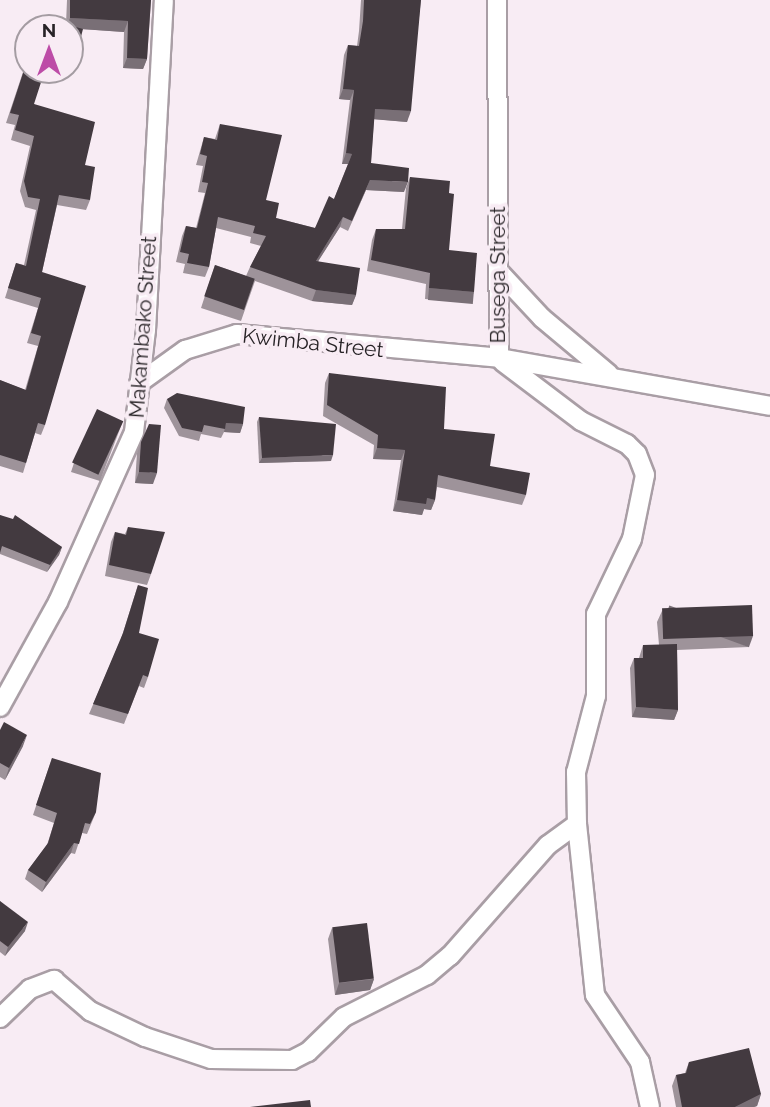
<!DOCTYPE html>
<html>
<head>
<meta charset="utf-8">
<style>
  body { margin:0 }
  #map { position:relative; width:770px; height:1107px; overflow:hidden; background:#f8ecf4; font-family:Raleway,sans-serif }
  div>[style] { position:absolute }
  [style*='--x'] { left:calc(var(--x)*1px); top:calc(var(--y)*1px); width:calc(var(--w)*1px); rotate:calc(var(--a)*1deg) }
  .roads { filter:drop-shadow(2px 0 #a99ea5) drop-shadow(-2px 0 #a99ea5) drop-shadow(0 2px #a99ea5) drop-shadow(0 -2px #a99ea5) }
  .street>* { height:18px; margin:-9px; padding:0 9px; transform-origin:9px; border-radius:9px; background:#fff }
  .wall>* { inset:0; background:#9e939a }
  .shaded-wall>* { inset:0; background:#796f76; transform-origin:0 0 }
  .building>* { inset:0; background:#433a40; transform-origin:0 0 }
  span { translate:-50% -50%; white-space:nowrap; text-align:center; line-height:1.15; -webkit-text-stroke:7px #f8ecf4; paint-order:stroke }
  .street-label { font-size:21px; color:#272326 }
  .north { position:absolute; left:14px; top:14px; width:70px; height:70px; box-sizing:border-box; background:#f8ecf4; border:2px solid #a49ca2; border-radius:50%; rotate:0deg; font-size:19px; font-weight:700; line-height:28px; text-align:center; color:#272326 }
  .north::after { content:''; display:block; margin:auto; width:24px; height:32px; background:#bd4ca7; clip-path:polygon(50% 0,100% 100%,50% 72%,0 100%) }
</style>
</head>
<body>
<div id="map">
  <div class="roads">
    <div class="street">
      <i style="--x:497;--y:0;--w:358;--a:89.7"></i>
      <i style="--x:499;--y:358;--w:275;--a:10"></i>
      <i style="--x:501;--y:274;--w:60;--a:47"></i>
      <i style="--x:542;--y:318;--w:87;--a:39.9"></i>
      <i style="--x:503;--y:362;--w:98;--a:37.1"></i>
      <i style="--x:581;--y:421;--w:51;--a:26.6"></i>
      <i style="--x:627;--y:444;--w:14;--a:45"></i>
      <i style="--x:637;--y:454;--w:22;--a:69"></i>
      <i style="--x:645;--y:475;--w:65;--a:101.5"></i>
      <i style="--x:632;--y:539;--w:83;--a:115.6"></i>
      <i style="--x:596;--y:614;--w:82;--a:90"></i>
      <i style="--x:596;--y:696;--w:79;--a:104.7"></i>
      <i style="--x:576;--y:772;--w:52;--a:88.9"></i>
      <i style="--x:577;--y:824;--w:172;--a:84"></i>
      <i style="--x:595;--y:995;--w:81;--a:56.1"></i>
      <i style="--x:640;--y:1062;--w:46;--a:77.5"></i>
      <i style="--x:139;--y:383;--w:57;--a:-35.7"></i>
      <i style="--x:185;--y:350;--w:54;--a:-17.1"></i>
      <i style="--x:237;--y:334;--w:263;--a:5.2"></i>
      <i style="--x:0;--y:707;--w:120;--a:-61.1"></i>
      <i style="--x:58;--y:602;--w:186;--a:-65.9"></i>
      <i style="--x:134;--y:432;--w:103;--a:-83.3"></i>
      <i style="--x:146;--y:330;--w:330;--a:-86.9"></i>
      <i style="--x:0;--y:1018;--w:42;--a:-44"></i>
      <i style="--x:30;--y:989;--w:26;--a:-21"></i>
      <i style="--x:54;--y:980;--w:48;--a:40.7"></i>
      <i style="--x:90;--y:1011;--w:61;--a:25.3"></i>
      <i style="--x:145;--y:1037;--w:70;--a:18.4"></i>
      <i style="--x:211;--y:1059;--w:81;--a:0.7"></i>
      <i style="--x:292;--y:1060;--w:18;--a:-27"></i>
      <i style="--x:308;--y:1052;--w:50;--a:-44.2"></i>
      <i style="--x:344;--y:1017;--w:93;--a:-26.8"></i>
      <i style="--x:427;--y:975;--w:30;--a:-40"></i>
      <i style="--x:450;--y:956;--w:148;--a:-48.6"></i>
      <i style="--x:548;--y:845;--w:36;--a:-36"></i>
    </div>
  </div>
  <div class="wall">
    <i style="clip-path:polygon(67px 0,151px 0,147px 59px,143px 69px,123px 68px,124px 32px,82px 29px,72px 67px,70px 67px,70px 28px,66px 24px)"></i>
    <i style="clip-path:polygon(361px 0,421px 0,407px 122px,374px 119px,371px 163px,404px 192px,366px 190px,348px 231px,340px 227px,318px 261px,356px 295px,352px 305px,312px 301px,255px 281px,241px 321px,201px 308px,215px 265px,246px 276px,250px 267px,261px 246px,250px 243px,251px 237px,216px 228px,209px 267px,205px 277px,183px 273px,185px 264px,176px 262px,182px 236px,186px 226px,196px 228px,205px 193px,198px 192px,203px 166px,196px 165px,204px 137px,215px 139px,220px 124px,266px 200px,276px 218px,315px 228px,334px 199px,348px 164px,342px 164px,350px 100px,339px 99px,344px 55px,348px 45px,357px 46px,359px 31px)"></i>
    <i style="clip-path:polygon(28px 57px,34px 104px,85px 165px,90px 200px,86px 210px,57px 205px,42px 272px,45px 425px,41px 435px,35px 433px,23px 473px,0 466px,0 380px,25px 390px,38px 346px,27px 343px,38px 308px,5px 298px,16px 263px,24px 265px,36px 210px,25px 207px,20px 191px,30px 146px,11px 140px,15px 125px,6px 123px)"></i>
    <i style="clip-path:polygon(410px 177px,449px 193px,449px 250px,474px 292px,470px 303px,425px 299px,426px 284px,367px 271px,372px 240px,376px 229px,402px 229px,406px 188px)"></i>
    <i style="clip-path:polygon(329px 373px,444px 429px,526px 495px,522px 505px,437px 487px,435px 500px,431px 510px,424px 509px,422px 515px,393px 511px,401px 460px,373px 459px,374px 445px,323px 416px,325px 383px)"></i>
    <i style="clip-path:polygon(167px 399px,243px 424px,240px 433px,224px 432px,221px 438px,201px 434px,199px 441px,179px 436px,164px 408px)"></i>
    <i style="clip-path:polygon(259px 417px,331px 461px,259px 463px,257px 422px)"></i>
    <i style="clip-path:polygon(123px 421px,100px 481px,71px 472px,74px 463px)"></i>
    <i style="clip-path:polygon(141px 442px,153px 484px,135px 483px,137px 453px)"></i>
    <i style="clip-path:polygon(0 515px,62px 547px,59px 555px,47px 572px,0 554px)"></i>
    <i style="clip-path:polygon(128px 527px,151px 574px,147px 585px,105px 576px,111px 542px,115px 532px,125px 534px)"></i>
    <i style="clip-path:polygon(138px 585px,139px 633px,148px 677px,144px 688px,139px 686px,124px 724px,89px 714px,121px 639px)"></i>
    <i style="clip-path:polygon(662px 611px,749px 647px,677px 650px,678px 710px,674px 720px,632px 717px,630px 668px,634px 658px,639px 658px,643px 645px,659px 645px,657px 622px)"></i>
    <i style="clip-path:polygon(0 730px,23px 746px,5px 780px,0 777px)"></i>
    <i style="clip-path:polygon(52px 758px,96px 812px,87px 834px,82px 833px,75px 854px,71px 853px,42px 892px,25px 879px,28px 870px,47px 845px,54px 823px,33px 815px)"></i>
    <i style="clip-path:polygon(0 901px,25px 931px,5px 956px,0 952px)"></i>
    <i style="clip-path:polygon(332px 928px,374px 979px,370px 990px,335px 995px,328px 939px)"></i>
    <i style="clip-path:polygon(689px 1062px,761px 1094px,757px 1106px,754px 1107px,676px 1107px,672px 1086px,676px 1075px,685px 1073px)"></i>
  </div>
  <div class="shaded-wall">
    <i style="clip-path:polygon(70px 18px,128px 21px,124px 32px,66px 28px)"></i>
    <i style="clip-path:polygon(70px 56px,76px 56px,72px 67px,70px 67px)"></i>
    <i style="clip-path:polygon(127px 58px,147px 59px,143px 69px,123px 68px)"></i>
    <i style="clip-path:polygon(343px 89px,354px 90px,350px 100px,339px 99px)"></i>
    <i style="clip-path:polygon(375px 109px,411px 111px,407px 122px,371px 119px)"></i>
    <i style="clip-path:polygon(346px 153px,352px 154px,348px 164px,342px 164px)"></i>
    <i style="clip-path:polygon(370px 180px,408px 182px,404px 192px,366px 190px,348px 231px)"></i>
    <i style="clip-path:polygon(343px 217px,340px 227px,312px 271px,316px 261px)"></i>
    <i style="left:429px;top:288px;width:45px;height:12px;rotate:5deg"></i>
    <i style="clip-path:polygon(316px 290px,356px 295px,352px 305px,312px 301px)"></i>
    <i style="clip-path:polygon(226px 423px,243px 424px,240px 433px,224px 432px)"></i>
    <i style="clip-path:polygon(377px 448px,405px 450px,401px 460px,373px 459px)"></i>
    <i style="clip-path:polygon(333px 455px,331px 461px,259px 463px,262px 458px)"></i>
    <i style="clip-path:polygon(139px 472px,157px 473px,153px 484px,135px 483px)"></i>
    <i style="clip-path:polygon(427px 498px,435px 500px,431px 510px,424px 509px,422px 515px,393px 511px,397px 500px)"></i>
    <i style="clip-path:polygon(62px 547px,59px 555px,47px 572px,50px 565px)"></i>
    <i style="left:753px;top:636px;width:12px;height:89px;rotate:110deg"></i>
    <i style="clip-path:polygon(636px 707px,678px 710px,674px 720px,632px 717px)"></i>
    <i style="clip-path:polygon(27px 735px,23px 746px,5px 780px,9px 768px)"></i>
    <i style="clip-path:polygon(74px 843px,71px 853px,42px 892px,46px 882px)"></i>
    <i style="clip-path:polygon(28px 922px,25px 931px,5px 956px,8px 947px)"></i>
    <i style="clip-path:polygon(374px 979px,370px 990px,335px 995px,339px 983px)"></i>
    <i style="clip-path:polygon(761px 1094px,757px 1106px,754px 1107px,735px 1107px)"></i>
  </div>
  <div class="building">
    <i style="clip-path:polygon(70px 0,151px 0,147px 59px,127px 58px,128px 21px,70px 18px)"></i>
    <i style="clip-path:polygon(364px 0,421px 0,411px 111px,375px 109px,371px 163px,409px 168px,408px 182px,370px 180px,352px 221px,343px 217px,316px 261px,360px 268px,356px 295px,316px 290px,250px 267px,266px 236px,253px 233px,255px 226px,218px 217px,209px 267px,187px 263px,189px 254px,180px 252px,186px 226px,197px 228px,208px 183px,202px 182px,207px 156px,200px 154px,204px 137px,217px 140px,220px 124px,282px 135px,266px 200px,279px 203px,276px 218px,315px 228px,329px 196px,334px 199px,352px 154px,346px 153px,354px 90px,343px 89px,348px 45px,359px 46px,363px 21px)"></i>
    <i style="clip-path:polygon(65px 24px,83px 29px,76px 56px,70px 56px,70px 28px,64px 28px)"></i>
    <i style="clip-path:polygon(28px 58px,28px 70px,45px 70px,34px 104px,95px 122px,85px 165px,95px 167px,90px 200px,59px 195px,42px 272px,86px 286px,45px 425px,38px 423px,26px 463px,0 455px,0 380px,26px 390px,41px 336px,31px 333px,41px 298px,8px 288px,16px 263px,26px 266px,40px 199px,28px 197px,24px 181px,34px 136px,15px 130px,19px 115px,10px 113px)"></i>
    <i style="clip-path:polygon(410px 177px,450px 181px,449px 193px,454px 194px,449px 250px,477px 253px,474px 292px,429px 288px,430px 273px,371px 260px,376px 229px,405px 229px)"></i>
    <i style="left:215px;top:265px;width:42px;height:33px;rotate:19deg"></i>
    <i style="clip-path:polygon(329px 373px,446px 387px,444px 429px,495px 434px,490px 466px,530px 473px,526px 495px,438px 475px,435px 500px,427px 498px,426px 504px,397px 500px,405px 450px,377px 448px,378px 435px,327px 405px)"></i>
    <i style="clip-path:polygon(177px 393px,245px 407px,243px 424px,226px 423px,225px 429px,204px 425px,202px 432px,182px 428px,167px 399px)"></i>
    <i style="left:97px;top:409px;width:29px;height:59px;rotate:25deg"></i>
    <i style="clip-path:polygon(259px 417px,336px 424px,333px 455px,262px 458px)"></i>
    <i style="clip-path:polygon(149px 424px,161px 425px,157px 473px,139px 472px,141px 442px)"></i>
    <i style="clip-path:polygon(0 515px,13px 519px,15px 515px,62px 547px,50px 565px,2px 546px,0 553px)"></i>
    <i style="clip-path:polygon(128px 527px,165px 532px,151px 574px,109px 565px,115px 532px,126px 535px)"></i>
    <i style="clip-path:polygon(138px 585px,148px 588px,139px 633px,159px 639px,148px 677px,143px 675px,128px 714px,93px 704px,123px 633px)"></i>
    <i style="left:752px;top:605px;width:31px;height:90px;rotate:88deg"></i>
    <i style="clip-path:polygon(677px 644px,678px 710px,636px 707px,634px 658px,643px 658px,643px 645px)"></i>
    <i style="clip-path:polygon(4px 722px,27px 735px,9px 768px,0 763px,0 730px)"></i>
    <i style="clip-path:polygon(52px 758px,101px 773px,96px 812px,90px 824px,85px 823px,79px 844px,74px 843px,46px 882px,28px 870px,48px 843px,57px 813px,36px 805px)"></i>
    <i style="clip-path:polygon(0 901px,28px 922px,8px 947px,0 941px)"></i>
    <i style="left:367px;top:923px;width:56px;height:35px;rotate:83deg"></i>
    <i style="clip-path:polygon(749px 1048px,761px 1094px,735px 1107px,682px 1107px,676px 1075px,686px 1073px,689px 1062px)"></i>
    <i style="clip-path:polygon(310px 1100px,311px 1107px,250px 1107px)"></i>
  </div>
  <div class="street-label">
    <span style="left:498px;top:275px;rotate:-90deg">Busega Street</span>
    <span style="left:143px;top:327px;rotate:-86deg">Makambako Street</span>
    <span style="left:313px;top:343px;rotate:6deg">Kwimba Street</span>
  </div>
  <div class="north">N</div>
</div>
</body>
</html>
